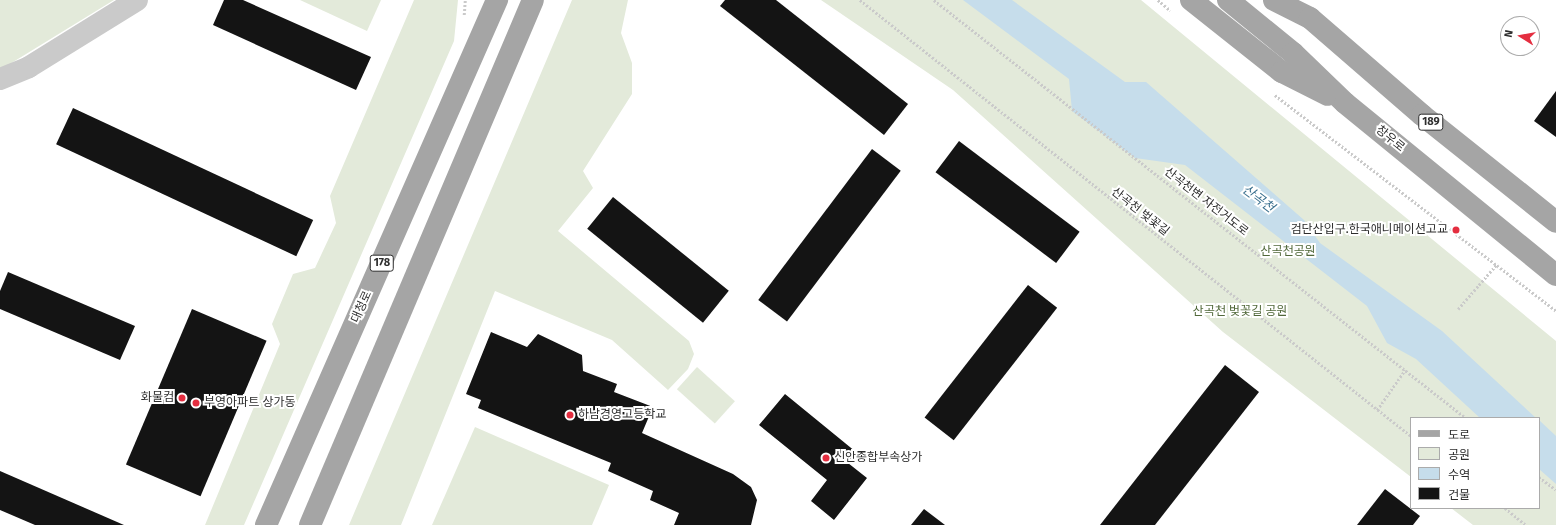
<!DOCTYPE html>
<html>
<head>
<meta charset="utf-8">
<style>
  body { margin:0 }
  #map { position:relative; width:1556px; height:525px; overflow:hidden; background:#fff; font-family:"Fira Sans","Noto Sans KR",sans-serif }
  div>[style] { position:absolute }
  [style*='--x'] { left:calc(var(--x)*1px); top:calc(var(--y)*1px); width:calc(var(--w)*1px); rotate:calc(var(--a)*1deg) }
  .green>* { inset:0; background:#e3eada; transform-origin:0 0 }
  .water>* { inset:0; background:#c6ddeb }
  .building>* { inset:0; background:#141414; transform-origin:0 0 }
  .path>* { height:2.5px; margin-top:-1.25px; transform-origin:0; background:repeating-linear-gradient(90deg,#cacaca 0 2px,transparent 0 4px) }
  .minor>* { height:22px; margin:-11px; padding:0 11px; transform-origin:11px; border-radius:11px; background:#cacaca }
  .major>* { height:22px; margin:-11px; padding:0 11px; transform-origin:11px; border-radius:11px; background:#a5a5a5 }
  .dots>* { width:11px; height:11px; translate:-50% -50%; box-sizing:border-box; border:2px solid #fff; border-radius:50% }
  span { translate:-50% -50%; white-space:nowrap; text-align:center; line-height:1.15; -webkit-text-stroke:4px #fff; paint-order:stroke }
  .shield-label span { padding:1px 3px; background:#fff; border:1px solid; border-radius:3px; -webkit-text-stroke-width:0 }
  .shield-label { font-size:11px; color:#2d2d2d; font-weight:700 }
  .street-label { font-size:12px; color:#2d2d2d }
  .poi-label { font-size:12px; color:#2d2d2d }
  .right { translate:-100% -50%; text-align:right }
  .left { translate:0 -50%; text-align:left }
  .park-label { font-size:12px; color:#51683a }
  .water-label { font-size:13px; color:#3b708e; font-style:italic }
  .legend { position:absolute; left:1410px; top:417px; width:130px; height:92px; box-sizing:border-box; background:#fff; border:1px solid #ababab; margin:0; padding:5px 7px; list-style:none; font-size:12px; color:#2d2d2d }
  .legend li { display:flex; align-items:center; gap:8px; height:20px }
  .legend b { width:20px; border:1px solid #ababab }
  .north { position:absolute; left:1500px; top:16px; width:40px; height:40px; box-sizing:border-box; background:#fff; border:1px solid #ababab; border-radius:50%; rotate:281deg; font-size:11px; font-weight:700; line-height:16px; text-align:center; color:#2d2d2d }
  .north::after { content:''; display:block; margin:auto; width:14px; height:18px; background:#e42e40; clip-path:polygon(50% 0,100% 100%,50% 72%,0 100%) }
</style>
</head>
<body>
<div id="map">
  <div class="green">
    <i style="clip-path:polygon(0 0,114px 0,0 70px)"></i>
    <i style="clip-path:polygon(300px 0,381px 0,367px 31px)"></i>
    <i style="clip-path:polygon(414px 0,458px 0,454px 41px,244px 525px,205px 525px,280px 344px,272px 324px,293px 274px,315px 268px,336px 223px,330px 196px)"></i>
    <i style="clip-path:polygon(572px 0,628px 0,621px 33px,632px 63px,632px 94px,583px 171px,593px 188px,558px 231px,689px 341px,694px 354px,688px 369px,668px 390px,612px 340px,495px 291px,401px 525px,349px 525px)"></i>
    <i style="clip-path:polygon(821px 0,1141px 0,1556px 341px,1556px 525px,1473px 525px,1451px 508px,1539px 508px,1539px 418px,1411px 418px,1411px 477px,1223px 332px,953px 90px)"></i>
    <i style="left:697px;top:367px;width:51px;height:30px;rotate:42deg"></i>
    <i style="clip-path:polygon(475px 427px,609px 485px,592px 525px,432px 525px)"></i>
  </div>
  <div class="water">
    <i style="clip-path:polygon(963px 0,1012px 0,1125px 82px,1146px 82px,1304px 220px,1320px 243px,1442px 331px,1536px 418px,1480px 418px,1416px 359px,1387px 343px,1367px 306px,1185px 165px,1135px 158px,1072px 111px,1069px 79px)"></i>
    <i style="clip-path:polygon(1539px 420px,1556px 436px,1556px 484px,1539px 469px)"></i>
  </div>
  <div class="building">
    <i style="clip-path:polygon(224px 0,243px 0,371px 57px,356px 90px,213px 25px)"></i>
    <i style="clip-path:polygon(725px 0,776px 0,908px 104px,884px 135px,720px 6px)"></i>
    <i style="clip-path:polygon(1556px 91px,1556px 137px,1534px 121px)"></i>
    <i style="left:73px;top:108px;width:265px;height:40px;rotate:25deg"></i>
    <i style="left:959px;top:141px;width:151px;height:39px;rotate:37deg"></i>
    <i style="left:872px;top:149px;width:36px;height:189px;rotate:37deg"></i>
    <i style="left:613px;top:197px;width:149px;height:41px;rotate:39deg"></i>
    <i style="clip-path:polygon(8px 272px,135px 326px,120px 360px,0 309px,0 291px)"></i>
    <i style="left:1028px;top:285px;width:37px;height:168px;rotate:38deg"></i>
    <i style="left:192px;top:309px;width:81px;height:169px;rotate:23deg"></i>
    <i style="clip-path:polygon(491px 332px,527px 347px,538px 334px,582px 355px,583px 371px,617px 384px,614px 392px,653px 407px,642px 433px,733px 474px,751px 487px,757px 500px,751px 525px,674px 525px,679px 513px,650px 500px,653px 491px,608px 471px,611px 463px,478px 408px,481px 400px,466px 394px)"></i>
    <i style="clip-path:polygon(1225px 365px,1259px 392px,1155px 525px,1100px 525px)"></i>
    <i style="clip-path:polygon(785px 394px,856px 452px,848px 463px,867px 478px,834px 520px,811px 501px,827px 480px,759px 425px)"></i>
    <i style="clip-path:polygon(0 471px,124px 525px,35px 525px,0 510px)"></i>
    <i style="clip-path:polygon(1385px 489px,1420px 516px,1413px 525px,1357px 525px)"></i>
    <i style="clip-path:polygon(924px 509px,945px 525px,911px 525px)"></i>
  </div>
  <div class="path">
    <i style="--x:860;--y:0;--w:703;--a:38.35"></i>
    <i style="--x:934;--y:0;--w:677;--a:38.16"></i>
    <i style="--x:1158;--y:0;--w:16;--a:40"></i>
    <i style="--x:464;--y:15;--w:15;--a:-86"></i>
    <i style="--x:1275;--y:95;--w:354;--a:37.5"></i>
    <i style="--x:1458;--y:309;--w:60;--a:-49.1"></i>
    <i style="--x:1377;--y:410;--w:49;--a:-55"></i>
    <i style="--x:1539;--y:477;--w:21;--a:37"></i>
    <i style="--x:1505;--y:508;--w:27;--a:39"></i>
  </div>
  <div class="minor">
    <i style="--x:0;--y:79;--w:31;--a:-22"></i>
    <i style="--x:29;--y:67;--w:127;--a:-31.8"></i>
  </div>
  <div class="major">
    <i style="--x:1191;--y:0;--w:116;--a:38.4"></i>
    <i style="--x:1282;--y:72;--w:51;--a:26.6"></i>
    <i style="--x:1228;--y:0;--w:84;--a:39.2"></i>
    <i style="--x:1293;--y:53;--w:72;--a:43.9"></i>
    <i style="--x:1345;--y:103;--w:272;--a:39.2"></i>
    <i style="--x:1274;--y:0;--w:40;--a:26.6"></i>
    <i style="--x:1310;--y:18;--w:148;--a:40.9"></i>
    <i style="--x:1422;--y:115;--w:171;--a:38.6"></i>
    <i style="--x:266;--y:525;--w:574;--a:-66.25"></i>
    <i style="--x:310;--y:525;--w:570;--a:-66.99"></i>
  </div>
  <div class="dots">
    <i style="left:1456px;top:230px;background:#e42e40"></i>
    <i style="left:182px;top:398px;background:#e42e40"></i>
    <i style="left:196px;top:403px;background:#e42e40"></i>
    <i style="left:570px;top:415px;background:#e42e40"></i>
    <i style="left:826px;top:458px;background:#e42e40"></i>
  </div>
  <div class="shield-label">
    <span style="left:1431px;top:122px">189</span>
    <span style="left:382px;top:263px">178</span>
  </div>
  <div class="street-label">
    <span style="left:1390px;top:139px;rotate:39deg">창우로</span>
    <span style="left:1206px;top:202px;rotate:38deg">산곡천변 자전거도로</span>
    <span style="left:1140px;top:212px;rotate:38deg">산곡천 벚꽃길</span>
    <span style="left:362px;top:307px;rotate:-66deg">대청로</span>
  </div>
  <div class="poi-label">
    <span class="right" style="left:1448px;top:230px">검단산입구.한국애니메이션고교</span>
    <span class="right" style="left:174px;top:398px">화물컴</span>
    <span class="left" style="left:204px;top:403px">부영아파트 상가동</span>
    <span class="left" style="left:578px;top:415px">하남경영고등학교</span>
    <span class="left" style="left:834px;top:458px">신안종합부속상가</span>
  </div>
  <div class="park-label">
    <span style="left:1288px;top:252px">산곡천공원</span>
    <span style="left:1240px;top:312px">산곡천 벚꽃길 공원</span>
  </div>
  <div class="water-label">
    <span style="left:1258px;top:199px;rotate:37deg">산곡천</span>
  </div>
  <ul class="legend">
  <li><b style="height:5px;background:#a5a5a5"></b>도로</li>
  <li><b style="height:11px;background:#e3eada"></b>공원</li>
  <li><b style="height:11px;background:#c6ddeb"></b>수역</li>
  <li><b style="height:11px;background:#141414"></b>건물</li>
  </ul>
  <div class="north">N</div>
</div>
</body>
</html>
